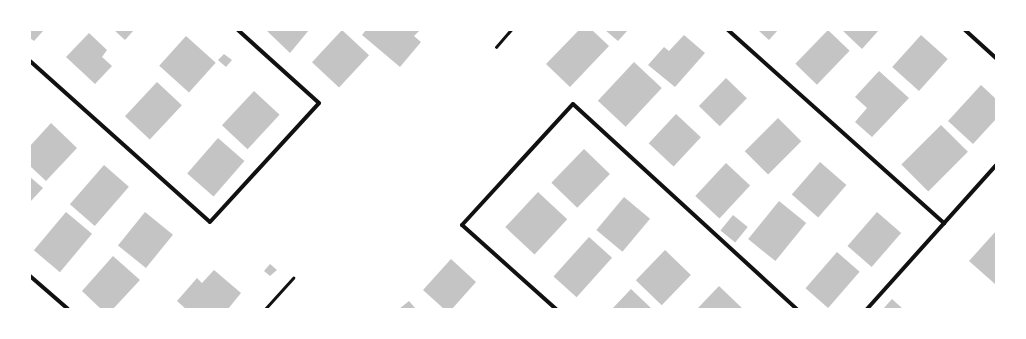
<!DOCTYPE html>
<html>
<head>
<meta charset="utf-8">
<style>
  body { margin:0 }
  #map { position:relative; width:1026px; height:339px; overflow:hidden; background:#fff; font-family:"PT Sans",sans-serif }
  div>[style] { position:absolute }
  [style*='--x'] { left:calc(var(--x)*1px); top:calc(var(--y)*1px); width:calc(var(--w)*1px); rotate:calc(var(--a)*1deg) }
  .building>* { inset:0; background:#c4c4c4; transform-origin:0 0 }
  .path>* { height:2.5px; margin:-1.25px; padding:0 1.25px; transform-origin:1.25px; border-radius:1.25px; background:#111 }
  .minor>* { height:4px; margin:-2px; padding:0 2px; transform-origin:2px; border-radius:2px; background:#111 }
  span { translate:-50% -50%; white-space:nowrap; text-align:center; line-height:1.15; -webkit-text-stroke:4px #fff; paint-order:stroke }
  .frame { position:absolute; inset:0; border:31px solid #fff; pointer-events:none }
</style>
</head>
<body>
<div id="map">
  <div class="building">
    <i style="clip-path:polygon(30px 30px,44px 30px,34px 41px,30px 38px)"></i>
    <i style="clip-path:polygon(114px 30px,134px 30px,125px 40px)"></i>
    <i style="clip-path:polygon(266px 30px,309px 30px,290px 53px)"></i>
    <i style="left:342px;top:30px;width:37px;height:44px;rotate:43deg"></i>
    <i style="clip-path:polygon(366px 30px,420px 30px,414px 36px,421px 42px,400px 67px,362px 35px)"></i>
    <i style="clip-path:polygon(579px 30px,592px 30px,609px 46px,570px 87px,546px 64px)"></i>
    <i style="clip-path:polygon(605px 30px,628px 30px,618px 41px)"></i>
    <i style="clip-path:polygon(758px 30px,778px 30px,769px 40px)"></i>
    <i style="left:828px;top:30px;width:30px;height:47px;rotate:44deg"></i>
    <i style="clip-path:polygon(842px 30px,879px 30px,862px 49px)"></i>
    <i style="clip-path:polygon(89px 33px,107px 50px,102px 57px,112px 66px,95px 84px,66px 57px)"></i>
    <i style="clip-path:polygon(684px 35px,705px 53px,675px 87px,648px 65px,664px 47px,669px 51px)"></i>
    <i style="left:921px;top:35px;width:36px;height:43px;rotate:42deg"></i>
    <i style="left:186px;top:36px;width:40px;height:40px;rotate:42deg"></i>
    <i style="clip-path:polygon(224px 54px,232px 60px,226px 67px,218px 60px)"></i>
    <i style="left:634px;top:62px;width:38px;height:53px;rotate:43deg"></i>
    <i style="clip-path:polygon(879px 71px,909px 98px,872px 137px,855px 122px,867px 108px,855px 97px)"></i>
    <i style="left:726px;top:78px;width:29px;height:39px;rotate:44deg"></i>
    <i style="left:157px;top:82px;width:34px;height:47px;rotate:43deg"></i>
    <i style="clip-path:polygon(981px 85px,996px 99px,996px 119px,973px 144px,948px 121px)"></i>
    <i style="left:254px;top:91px;width:35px;height:47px;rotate:43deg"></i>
    <i style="left:676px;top:114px;width:34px;height:40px;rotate:43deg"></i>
    <i style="left:778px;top:118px;width:33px;height:47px;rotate:45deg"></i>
    <i style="clip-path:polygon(51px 123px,77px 148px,46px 181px,30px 166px,30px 146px)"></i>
    <i style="left:941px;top:125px;width:38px;height:56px;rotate:45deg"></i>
    <i style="left:218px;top:138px;width:35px;height:47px;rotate:41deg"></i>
    <i style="left:584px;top:149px;width:36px;height:47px;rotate:44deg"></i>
    <i style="left:820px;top:162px;width:35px;height:43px;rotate:41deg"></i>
    <i style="left:726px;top:163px;width:33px;height:45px;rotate:43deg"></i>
    <i style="left:104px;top:165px;width:33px;height:52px;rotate:41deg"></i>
    <i style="clip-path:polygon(30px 177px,43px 188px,30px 202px)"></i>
    <i style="left:538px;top:192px;width:40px;height:48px;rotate:43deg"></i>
    <i style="left:624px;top:197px;width:34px;height:43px;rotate:40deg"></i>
    <i style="left:779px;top:201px;width:35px;height:49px;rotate:39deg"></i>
    <i style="left:66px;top:212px;width:34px;height:50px;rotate:40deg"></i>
    <i style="left:145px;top:212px;width:36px;height:43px;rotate:39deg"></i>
    <i style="left:877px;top:212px;width:32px;height:45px;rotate:41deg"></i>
    <i style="left:733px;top:215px;width:19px;height:20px;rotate:39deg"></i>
    <i style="clip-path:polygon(996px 231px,996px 283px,995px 284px,969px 261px)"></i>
    <i style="left:589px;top:237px;width:31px;height:53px;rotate:42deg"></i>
    <i style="left:665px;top:250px;width:36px;height:42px;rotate:44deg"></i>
    <i style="left:837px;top:252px;width:30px;height:48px;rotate:41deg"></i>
    <i style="clip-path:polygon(113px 256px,140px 280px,113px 309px,101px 309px,82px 291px)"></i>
    <i style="clip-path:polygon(451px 259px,476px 282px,452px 309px,444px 309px,423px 290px)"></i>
    <i style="clip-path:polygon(270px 264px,277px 270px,270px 276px,264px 271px)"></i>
    <i style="clip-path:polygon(214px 270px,241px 293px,228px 309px,186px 309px,177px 301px,197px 278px,202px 283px)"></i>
    <i style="clip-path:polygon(719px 286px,743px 309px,697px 309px)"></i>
    <i style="clip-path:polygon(631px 289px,652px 309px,612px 309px)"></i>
    <i style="clip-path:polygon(892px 299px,903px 309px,883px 309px)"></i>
    <i style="clip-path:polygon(409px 301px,416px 309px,399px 309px)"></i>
  </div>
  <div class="path">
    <i style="--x:496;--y:47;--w:23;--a:-49"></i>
    <i style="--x:265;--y:309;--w:42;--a:-47.9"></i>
  </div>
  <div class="minor">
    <i style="--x:728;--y:30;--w:290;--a:41.8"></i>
    <i style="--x:965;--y:30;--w:42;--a:42.1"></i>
    <i style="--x:30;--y:61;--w:241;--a:41.8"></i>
    <i style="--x:210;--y:222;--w:161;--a:-47.5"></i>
    <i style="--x:319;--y:103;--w:109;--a:-138"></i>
    <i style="--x:30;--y:276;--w:50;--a:41"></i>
    <i style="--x:556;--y:309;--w:126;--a:-138.2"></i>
    <i style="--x:462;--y:225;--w:164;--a:-47.5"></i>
    <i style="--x:573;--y:104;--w:304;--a:42.5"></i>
    <i style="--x:867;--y:309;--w:193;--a:-48.1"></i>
  </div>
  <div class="frame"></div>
</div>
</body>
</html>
